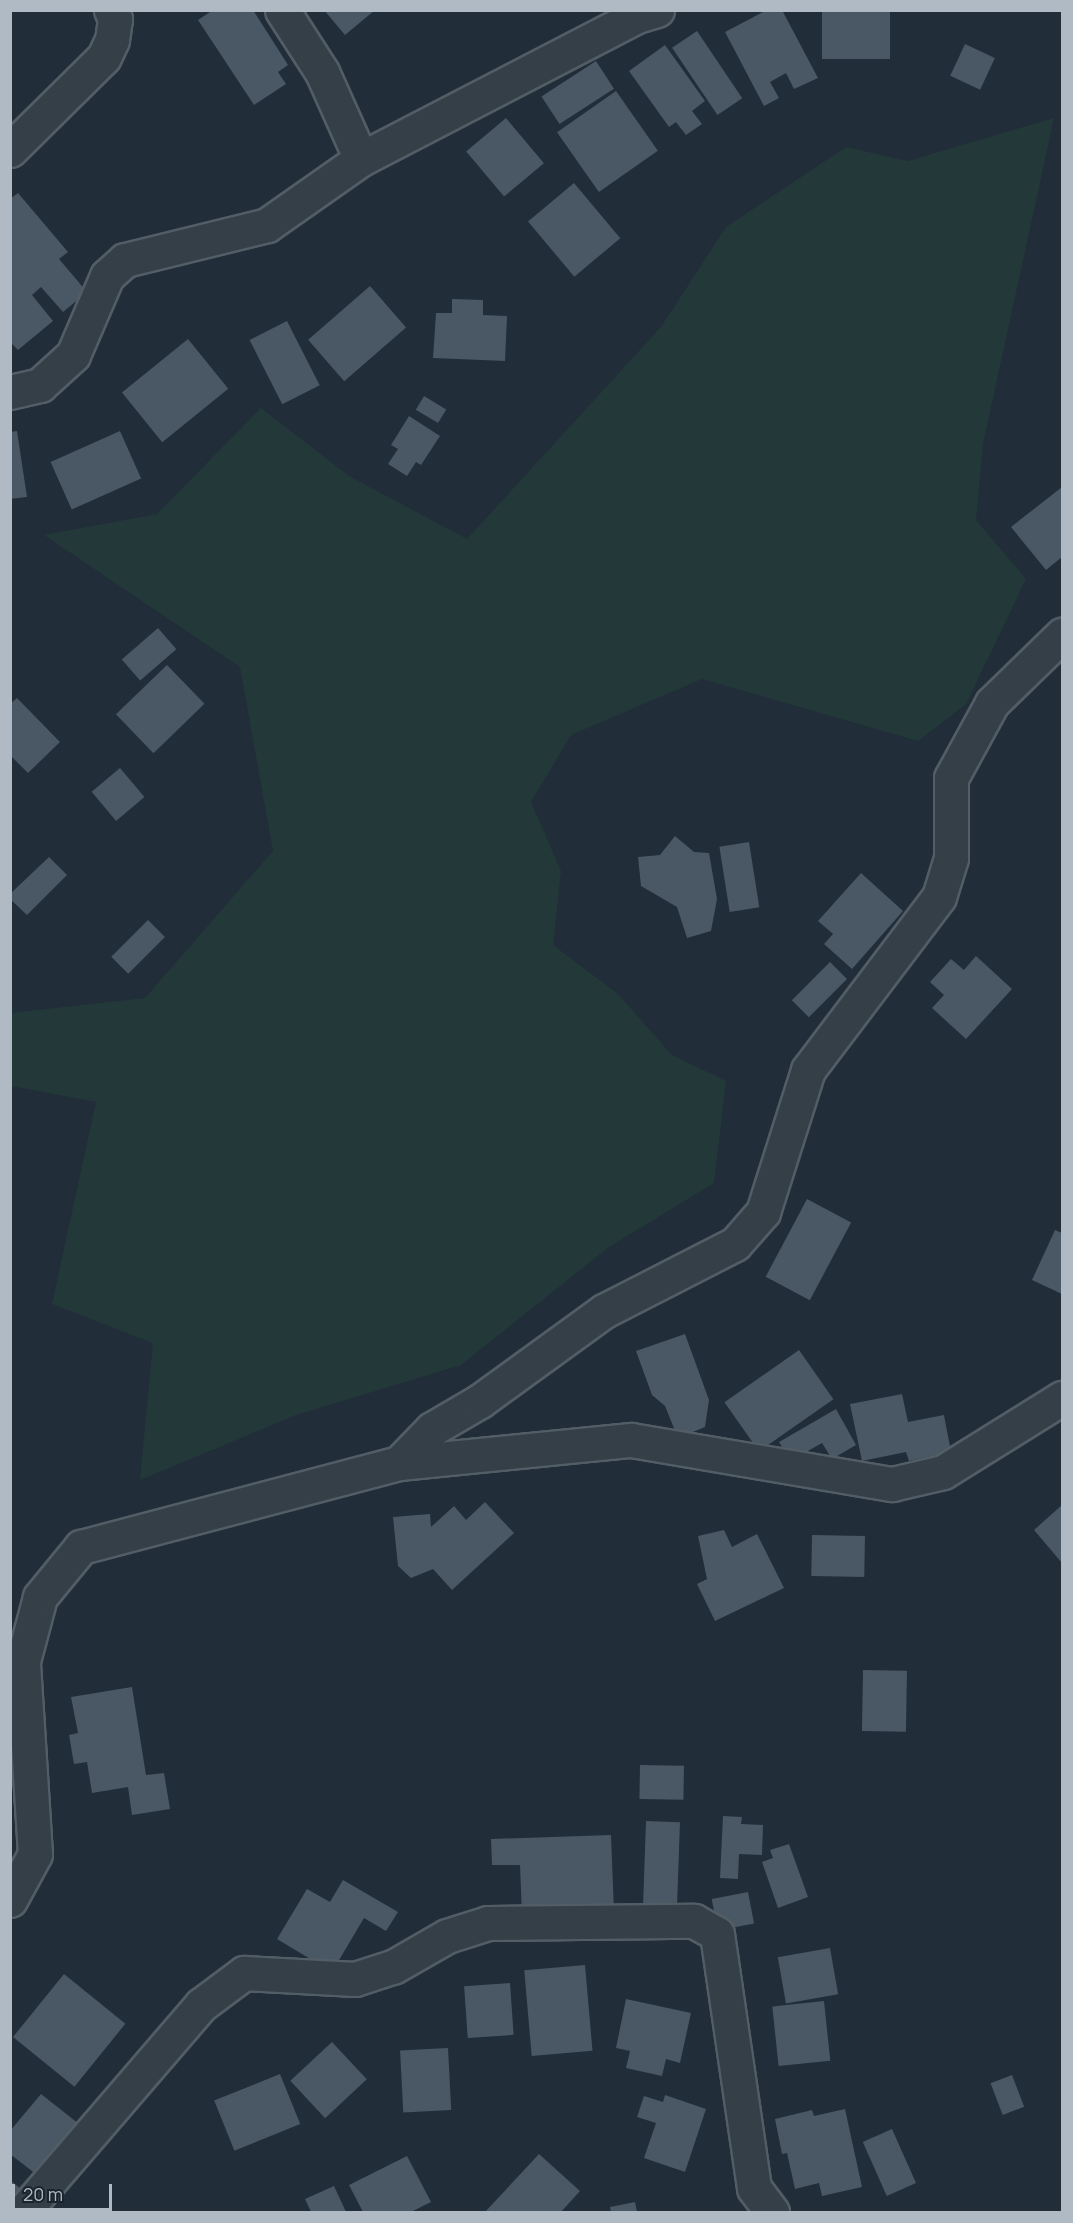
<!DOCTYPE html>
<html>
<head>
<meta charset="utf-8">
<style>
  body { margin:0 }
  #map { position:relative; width:1073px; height:2223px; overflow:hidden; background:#212d38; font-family:Manrope,sans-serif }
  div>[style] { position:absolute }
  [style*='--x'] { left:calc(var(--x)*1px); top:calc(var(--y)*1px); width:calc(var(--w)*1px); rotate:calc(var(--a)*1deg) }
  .green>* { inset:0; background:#233939 }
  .building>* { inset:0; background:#495864; transform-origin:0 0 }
  .roads { filter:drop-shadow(2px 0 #525d66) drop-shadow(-2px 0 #525d66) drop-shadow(0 2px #525d66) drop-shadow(0 -2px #525d66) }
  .minor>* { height:33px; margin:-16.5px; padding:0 16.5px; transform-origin:16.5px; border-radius:16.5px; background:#343f48 }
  span { translate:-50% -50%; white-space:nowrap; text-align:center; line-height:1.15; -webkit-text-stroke:4.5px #1a242d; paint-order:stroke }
  .frame { position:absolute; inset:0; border:12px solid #afbac5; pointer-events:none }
  .scale { position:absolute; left:12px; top:2184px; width:100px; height:27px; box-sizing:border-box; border:3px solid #afbac5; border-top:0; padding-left:8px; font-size:18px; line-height:21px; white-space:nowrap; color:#afbac5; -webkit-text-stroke:4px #1a242d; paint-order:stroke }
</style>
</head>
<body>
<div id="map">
  <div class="green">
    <i style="clip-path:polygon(1054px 118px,983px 444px,976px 520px,1026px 579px,966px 704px,918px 741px,702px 679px,571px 735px,531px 802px,561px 871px,553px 945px,617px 993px,672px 1055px,726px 1081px,714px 1183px,609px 1247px,461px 1365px,296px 1415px,140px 1480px,153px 1343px,52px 1304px,96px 1102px,11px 1086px,11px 1013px,145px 998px,273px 851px,240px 667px,44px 535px,157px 514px,261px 408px,349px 476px,467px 539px,661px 327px,726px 227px,846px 147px,908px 161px)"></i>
  </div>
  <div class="building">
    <i style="clip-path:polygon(213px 10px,253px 10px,288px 65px,278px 72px,286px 84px,254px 105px,198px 20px)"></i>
    <i style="clip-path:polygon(324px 10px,375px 10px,345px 35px)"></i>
    <i style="clip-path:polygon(767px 10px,782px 10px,818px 78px,794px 89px,786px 73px,770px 82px,779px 98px,764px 106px,725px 32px)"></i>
    <i style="left:822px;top:10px;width:68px;height:49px"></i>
    <i style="left:697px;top:31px;width:81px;height:30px;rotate:56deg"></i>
    <i style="left:965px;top:44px;width:33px;height:35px;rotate:25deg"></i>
    <i style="clip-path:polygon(665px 45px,705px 101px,692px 111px,702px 124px,686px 135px,676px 122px,669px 127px,629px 71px)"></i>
    <i style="left:596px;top:61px;width:33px;height:65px;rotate:57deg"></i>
    <i style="left:616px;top:91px;width:73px;height:72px;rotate:55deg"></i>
    <i style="left:506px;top:118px;width:59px;height:52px;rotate:50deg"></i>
    <i style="left:574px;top:183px;width:72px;height:60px;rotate:50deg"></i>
    <i style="clip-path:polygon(18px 193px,68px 252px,59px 259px,87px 292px,63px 312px,41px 287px,32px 295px,53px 321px,18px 350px,10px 342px,10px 199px)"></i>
    <i style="left:370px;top:286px;width:55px;height:82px;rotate:49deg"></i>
    <i style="clip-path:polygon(452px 299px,483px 300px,483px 315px,507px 316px,505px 361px,433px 358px,436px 313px,452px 313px)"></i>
    <i style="left:287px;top:321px;width:72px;height:42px;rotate:63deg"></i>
    <i style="left:188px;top:339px;width:64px;height:85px;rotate:51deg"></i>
    <i style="left:424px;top:396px;width:26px;height:16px;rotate:31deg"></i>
    <i style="clip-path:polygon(409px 416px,440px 436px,421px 465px,416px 462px,407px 476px,388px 464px,398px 449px,391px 445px)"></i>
    <i style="clip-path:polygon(17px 431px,27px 497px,10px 499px,10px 432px)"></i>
    <i style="left:120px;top:431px;width:52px;height:76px;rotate:66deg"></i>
    <i style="clip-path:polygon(1062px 487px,1062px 557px,1046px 570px,1011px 527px)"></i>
    <i style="left:158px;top:628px;width:28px;height:48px;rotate:49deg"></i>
    <i style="left:167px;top:665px;width:54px;height:71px;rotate:46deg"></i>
    <i style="clip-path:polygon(17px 698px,60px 742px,28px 773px,10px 755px,10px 704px)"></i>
    <i style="left:120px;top:768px;width:38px;height:37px;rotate:50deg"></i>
    <i style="clip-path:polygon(675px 836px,694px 852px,709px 853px,717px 899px,711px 931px,687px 938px,677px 907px,641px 886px,638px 857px,660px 855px)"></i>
    <i style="left:749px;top:842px;width:66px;height:30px;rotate:81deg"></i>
    <i style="clip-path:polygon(49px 857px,67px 875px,27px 915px,10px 899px,10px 894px)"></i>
    <i style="clip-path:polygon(861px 873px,903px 911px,852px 969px,824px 944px,833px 934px,818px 921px)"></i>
    <i style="left:148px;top:920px;width:24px;height:52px;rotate:45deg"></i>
    <i style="clip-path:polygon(976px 956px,1012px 989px,966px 1039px,932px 1008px,944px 995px,930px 982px,951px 959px,964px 970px)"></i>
    <i style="left:830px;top:962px;width:24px;height:54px;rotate:45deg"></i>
    <i style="left:807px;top:1199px;width:50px;height:88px;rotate:28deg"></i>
    <i style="clip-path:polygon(1055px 1230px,1062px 1233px,1062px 1294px,1032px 1280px)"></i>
    <i style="clip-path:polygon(685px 1334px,709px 1400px,705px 1427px,678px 1438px,665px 1406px,652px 1395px,636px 1351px)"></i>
    <i style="left:799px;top:1350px;width:60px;height:91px;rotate:55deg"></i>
    <i style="clip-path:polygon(902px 1394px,908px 1422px,944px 1415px,951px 1452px,909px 1461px,906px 1452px,862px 1461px,850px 1404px)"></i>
    <i style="clip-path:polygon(836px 1409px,856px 1445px,832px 1459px,822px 1443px,790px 1461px,779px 1442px)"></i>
    <i style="clip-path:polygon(485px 1502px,514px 1533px,452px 1590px,433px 1569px,411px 1578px,398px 1566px,393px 1517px,430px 1514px,431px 1527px,454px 1506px,466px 1520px)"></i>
    <i style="clip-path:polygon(1062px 1505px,1062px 1563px,1034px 1530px)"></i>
    <i style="clip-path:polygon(724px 1530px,732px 1547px,757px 1534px,784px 1588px,715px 1621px,697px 1584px,707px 1579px,698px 1536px)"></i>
    <i style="left:812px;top:1535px;width:53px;height:41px;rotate:1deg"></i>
    <i style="left:863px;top:1670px;width:44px;height:61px;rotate:1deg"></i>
    <i style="clip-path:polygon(132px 1687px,146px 1775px,164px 1773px,170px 1809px,132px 1815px,128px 1787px,92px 1793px,87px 1762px,74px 1764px,69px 1735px,78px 1733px,71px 1697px)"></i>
    <i style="left:640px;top:1765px;width:44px;height:34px;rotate:1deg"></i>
    <i style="clip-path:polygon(723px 1816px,742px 1817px,741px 1824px,763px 1825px,762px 1855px,739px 1854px,738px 1879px,720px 1878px)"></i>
    <i style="left:646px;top:1821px;width:34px;height:90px;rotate:2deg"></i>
    <i style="clip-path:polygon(611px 1835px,614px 1912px,522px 1916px,520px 1865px,492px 1865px,491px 1839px)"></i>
    <i style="clip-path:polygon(789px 1844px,808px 1897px,778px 1908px,762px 1862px,773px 1858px,770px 1850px)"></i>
    <i style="clip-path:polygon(343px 1880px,398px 1912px,386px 1931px,364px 1918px,332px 1972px,277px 1939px,307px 1889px,330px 1902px)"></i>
    <i style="left:748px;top:1892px;width:32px;height:37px;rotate:79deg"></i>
    <i style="left:830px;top:1948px;width:47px;height:53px;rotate:80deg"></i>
    <i style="left:585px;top:1965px;width:86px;height:61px;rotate:85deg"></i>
    <i style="left:64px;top:1974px;width:79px;height:81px;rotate:39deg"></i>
    <i style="left:510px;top:1983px;width:52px;height:46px;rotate:86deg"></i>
    <i style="clip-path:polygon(626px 1999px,691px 2013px,680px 2063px,666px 2059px,662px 2076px,626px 2068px,630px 2051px,616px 2048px)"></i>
    <i style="left:824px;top:2001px;width:60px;height:52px;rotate:84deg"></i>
    <i style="left:332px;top:2042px;width:51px;height:57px;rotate:47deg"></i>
    <i style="left:448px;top:2048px;width:62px;height:48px;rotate:87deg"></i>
    <i style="left:280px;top:2074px;width:54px;height:71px;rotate:68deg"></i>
    <i style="left:1012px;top:2075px;width:34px;height:23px;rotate:69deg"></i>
    <i style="clip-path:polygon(41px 2094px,88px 2131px,46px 2182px,10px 2154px,10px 2131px)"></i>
    <i style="clip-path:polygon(665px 2095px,706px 2109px,685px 2172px,644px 2158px,656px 2123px,637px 2117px,644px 2096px,663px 2102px)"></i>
    <i style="clip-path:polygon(845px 2109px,862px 2187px,822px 2196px,819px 2183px,795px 2189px,787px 2153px,782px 2154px,775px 2119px,812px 2110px,814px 2116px)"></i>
    <i style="left:892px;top:2129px;width:59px;height:32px;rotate:66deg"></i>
    <i style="clip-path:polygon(539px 2154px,580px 2191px,561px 2212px,485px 2212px)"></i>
    <i style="clip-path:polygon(407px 2156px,431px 2202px,411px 2212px,363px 2212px,349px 2185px)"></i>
    <i style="clip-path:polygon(10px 2180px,29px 2196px,10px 2212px)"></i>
    <i style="clip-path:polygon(334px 2186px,346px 2212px,311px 2212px,305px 2199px)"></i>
    <i style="clip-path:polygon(635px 2202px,637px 2212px,611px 2212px,610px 2207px)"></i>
  </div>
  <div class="roads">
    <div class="minor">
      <i style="--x:282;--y:10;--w:74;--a:57.2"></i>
      <i style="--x:322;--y:72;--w:95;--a:65.9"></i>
      <i style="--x:10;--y:150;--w:132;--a:-44.7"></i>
      <i style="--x:104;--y:57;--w:19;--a:-65"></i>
      <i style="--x:112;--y:40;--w:21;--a:-82"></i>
      <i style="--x:115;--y:19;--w:10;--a:-114"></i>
      <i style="--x:10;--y:392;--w:31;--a:-13"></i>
      <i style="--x:40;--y:385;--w:45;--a:-42.3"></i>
      <i style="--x:73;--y:355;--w:86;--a:-66.7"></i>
      <i style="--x:107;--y:276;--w:24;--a:-42"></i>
      <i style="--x:125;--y:260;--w:146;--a:-13.8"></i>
      <i style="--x:267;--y:225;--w:115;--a:-35.1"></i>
      <i style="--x:361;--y:159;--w:311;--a:-27.4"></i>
      <i style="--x:637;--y:16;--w:21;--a:-17"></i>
      <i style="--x:399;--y:1463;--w:47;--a:-45.9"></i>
      <i style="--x:432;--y:1429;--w:56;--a:-30.3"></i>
      <i style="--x:480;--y:1401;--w:153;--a:-36"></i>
      <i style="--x:604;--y:1311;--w:147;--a:-27.1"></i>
      <i style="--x:735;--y:1244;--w:43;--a:-48.8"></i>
      <i style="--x:763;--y:1212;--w:149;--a:-72.4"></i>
      <i style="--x:808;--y:1070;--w:217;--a:-52.9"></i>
      <i style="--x:939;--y:897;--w:41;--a:-72.9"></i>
      <i style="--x:951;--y:858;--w:80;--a:-90"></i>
      <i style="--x:951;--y:778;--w:85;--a:-61.3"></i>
      <i style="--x:992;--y:703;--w:98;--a:-44.2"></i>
      <i style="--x:10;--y:1900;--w:52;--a:-61.5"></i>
      <i style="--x:35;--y:1854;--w:193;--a:-93.6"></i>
      <i style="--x:23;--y:1661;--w:66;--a:-75.1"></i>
      <i style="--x:40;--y:1597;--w:65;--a:-50.6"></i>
      <i style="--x:81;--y:1547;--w:329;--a:-14.8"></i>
      <i style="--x:399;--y:1463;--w:233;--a:-5.7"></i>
      <i style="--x:631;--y:1440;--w:265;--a:9.6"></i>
      <i style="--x:892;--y:1484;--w:52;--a:-13.2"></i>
      <i style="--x:943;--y:1472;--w:140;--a:-31.9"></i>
      <i style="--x:23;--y:2212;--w:273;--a:-49.3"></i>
      <i style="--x:201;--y:2005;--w:54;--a:-36.7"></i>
      <i style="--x:244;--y:1973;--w:111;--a:3.1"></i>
      <i style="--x:355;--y:1979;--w:40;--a:-18"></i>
      <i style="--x:393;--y:1967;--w:62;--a:-29.9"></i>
      <i style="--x:447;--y:1936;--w:43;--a:-17.6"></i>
      <i style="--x:488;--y:1923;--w:206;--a:-0.6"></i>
      <i style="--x:694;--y:1921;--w:26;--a:29"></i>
      <i style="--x:717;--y:1934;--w:257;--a:81.7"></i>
      <i style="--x:754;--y:2188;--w:30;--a:53"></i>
    </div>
  </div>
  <div class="frame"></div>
  <div class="scale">20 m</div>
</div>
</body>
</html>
